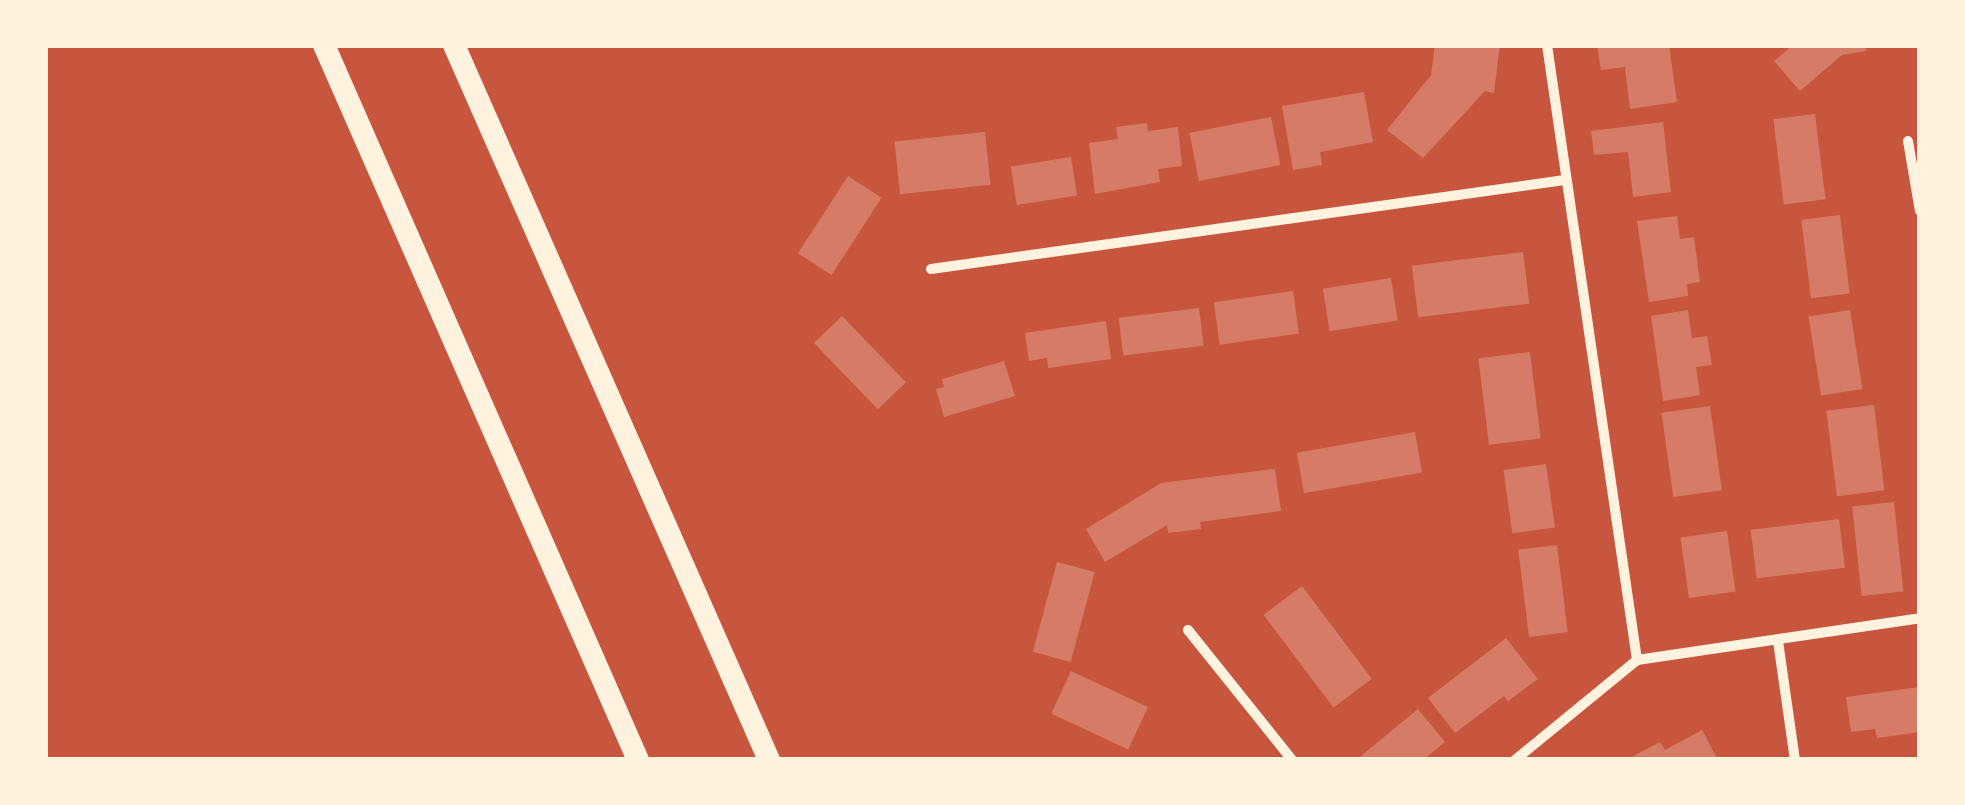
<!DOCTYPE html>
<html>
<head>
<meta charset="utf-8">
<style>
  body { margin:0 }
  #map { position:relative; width:1965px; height:805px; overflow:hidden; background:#c8553d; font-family:"PT Sans Narrow",sans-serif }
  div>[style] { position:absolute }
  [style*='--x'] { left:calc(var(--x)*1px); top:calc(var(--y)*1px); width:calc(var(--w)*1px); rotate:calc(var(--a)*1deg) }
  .building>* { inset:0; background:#d67c66; transform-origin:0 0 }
  .minor>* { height:10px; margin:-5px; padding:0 5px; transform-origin:5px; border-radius:5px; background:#fff3e0 }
  .motorway>* { height:22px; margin:-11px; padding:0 11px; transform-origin:11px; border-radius:11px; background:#fff3e0 }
  span { translate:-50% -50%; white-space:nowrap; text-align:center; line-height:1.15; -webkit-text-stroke:9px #fff3e0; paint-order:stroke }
  .frame { position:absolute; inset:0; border:48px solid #fff3e0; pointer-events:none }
</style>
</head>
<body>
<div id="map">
  <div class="building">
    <i style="clip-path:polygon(1435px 45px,1500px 45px,1494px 93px,1485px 91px,1423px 158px,1387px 130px,1431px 75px)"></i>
    <i style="clip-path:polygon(1597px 45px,1669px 45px,1677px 102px,1630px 109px,1625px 67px,1601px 70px)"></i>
    <i style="clip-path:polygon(1793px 45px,1865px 45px,1866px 51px,1842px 55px,1800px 91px,1774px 61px)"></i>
    <i style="clip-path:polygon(1364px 92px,1373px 142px,1320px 152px,1322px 165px,1293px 170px,1282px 106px)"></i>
    <i style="left:1815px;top:114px;width:86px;height:42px;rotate:83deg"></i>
    <i style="left:1271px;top:117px;width:49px;height:83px;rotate:79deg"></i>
    <i style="clip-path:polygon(1663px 122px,1671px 192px,1633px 197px,1628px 152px,1594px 155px,1591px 131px)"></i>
    <i style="clip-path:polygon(1147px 123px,1148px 131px,1178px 127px,1182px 166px,1158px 169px,1160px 182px,1095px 194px,1089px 143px,1118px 139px,1116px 127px)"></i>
    <i style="left:985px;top:132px;width:53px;height:91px;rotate:84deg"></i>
    <i style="left:1071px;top:157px;width:39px;height:61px;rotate:81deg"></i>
    <i style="left:848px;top:176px;width:40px;height:92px;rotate:33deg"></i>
    <i style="left:1840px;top:215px;width:79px;height:39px;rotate:83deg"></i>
    <i style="clip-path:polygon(1677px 216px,1680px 239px,1694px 237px,1700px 282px,1687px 284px,1688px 296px,1649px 302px,1637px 221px)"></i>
    <i style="left:1523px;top:252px;width:52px;height:112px;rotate:83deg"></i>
    <i style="left:1391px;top:278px;width:43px;height:69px;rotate:81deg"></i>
    <i style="left:1293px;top:291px;width:43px;height:80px;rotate:82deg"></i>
    <i style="left:1199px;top:308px;width:38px;height:81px;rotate:83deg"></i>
    <i style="clip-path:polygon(1688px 310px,1692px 338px,1707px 336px,1712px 365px,1696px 367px,1700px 395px,1663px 401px,1651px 316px)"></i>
    <i style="left:1850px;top:310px;width:80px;height:42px;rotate:81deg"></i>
    <i style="left:842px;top:316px;width:92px;height:39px;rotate:46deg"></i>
    <i style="clip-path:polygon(1106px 321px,1111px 359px,1048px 368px,1047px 358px,1029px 361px,1025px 333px)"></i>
    <i style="left:1530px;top:352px;width:87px;height:52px;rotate:83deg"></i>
    <i style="clip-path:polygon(1004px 361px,1015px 396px,944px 417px,936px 389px,944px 387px,942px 379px)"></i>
    <i style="left:1874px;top:405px;width:86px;height:48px;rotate:83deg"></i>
    <i style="left:1710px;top:406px;width:85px;height:49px;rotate:82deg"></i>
    <i style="left:1415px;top:432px;width:41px;height:120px;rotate:80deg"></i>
    <i style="left:1546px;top:464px;width:64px;height:43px;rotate:82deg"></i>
    <i style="clip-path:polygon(1275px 469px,1281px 511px,1200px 522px,1201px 529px,1168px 533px,1167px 525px,1105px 562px,1086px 529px,1161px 483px)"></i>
    <i style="left:1894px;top:502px;width:90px;height:42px;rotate:84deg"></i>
    <i style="left:1839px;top:519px;width:49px;height:89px;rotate:83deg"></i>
    <i style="left:1727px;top:531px;width:61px;height:47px;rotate:82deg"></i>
    <i style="left:1557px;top:545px;width:88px;height:39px;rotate:83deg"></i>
    <i style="left:1057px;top:562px;width:39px;height:93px;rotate:15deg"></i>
    <i style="left:1302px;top:586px;width:116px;height:48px;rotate:53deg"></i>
    <i style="clip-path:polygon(1506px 638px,1538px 679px,1508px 701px,1504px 696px,1455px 733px,1428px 698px)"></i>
    <i style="left:1071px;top:671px;width:85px;height:47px;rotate:25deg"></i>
    <i style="clip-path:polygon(1920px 687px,1920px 732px,1877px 738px,1875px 729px,1851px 732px,1846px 697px)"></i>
    <i style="clip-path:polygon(1418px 709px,1445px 742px,1423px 760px,1356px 760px)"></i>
    <i style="clip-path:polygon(1702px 730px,1718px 760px,1626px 760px,1660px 742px,1665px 750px)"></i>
  </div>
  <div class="minor">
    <i style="--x:1547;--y:45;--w:622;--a:81.67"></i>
    <i style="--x:1908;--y:141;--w:71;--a:80.3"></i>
    <i style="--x:931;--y:269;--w:640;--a:-7.99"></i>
    <i style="--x:1188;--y:630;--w:166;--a:51.3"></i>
    <i style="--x:1778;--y:641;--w:120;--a:81.9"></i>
    <i style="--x:1515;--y:760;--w:158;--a:-39.3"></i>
    <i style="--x:1637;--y:660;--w:286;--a:-8.4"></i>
  </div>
  <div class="motorway">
    <i style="--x:324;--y:45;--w:781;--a:66.29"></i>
    <i style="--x:454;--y:45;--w:781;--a:66.22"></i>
  </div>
  <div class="frame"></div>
</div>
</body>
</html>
